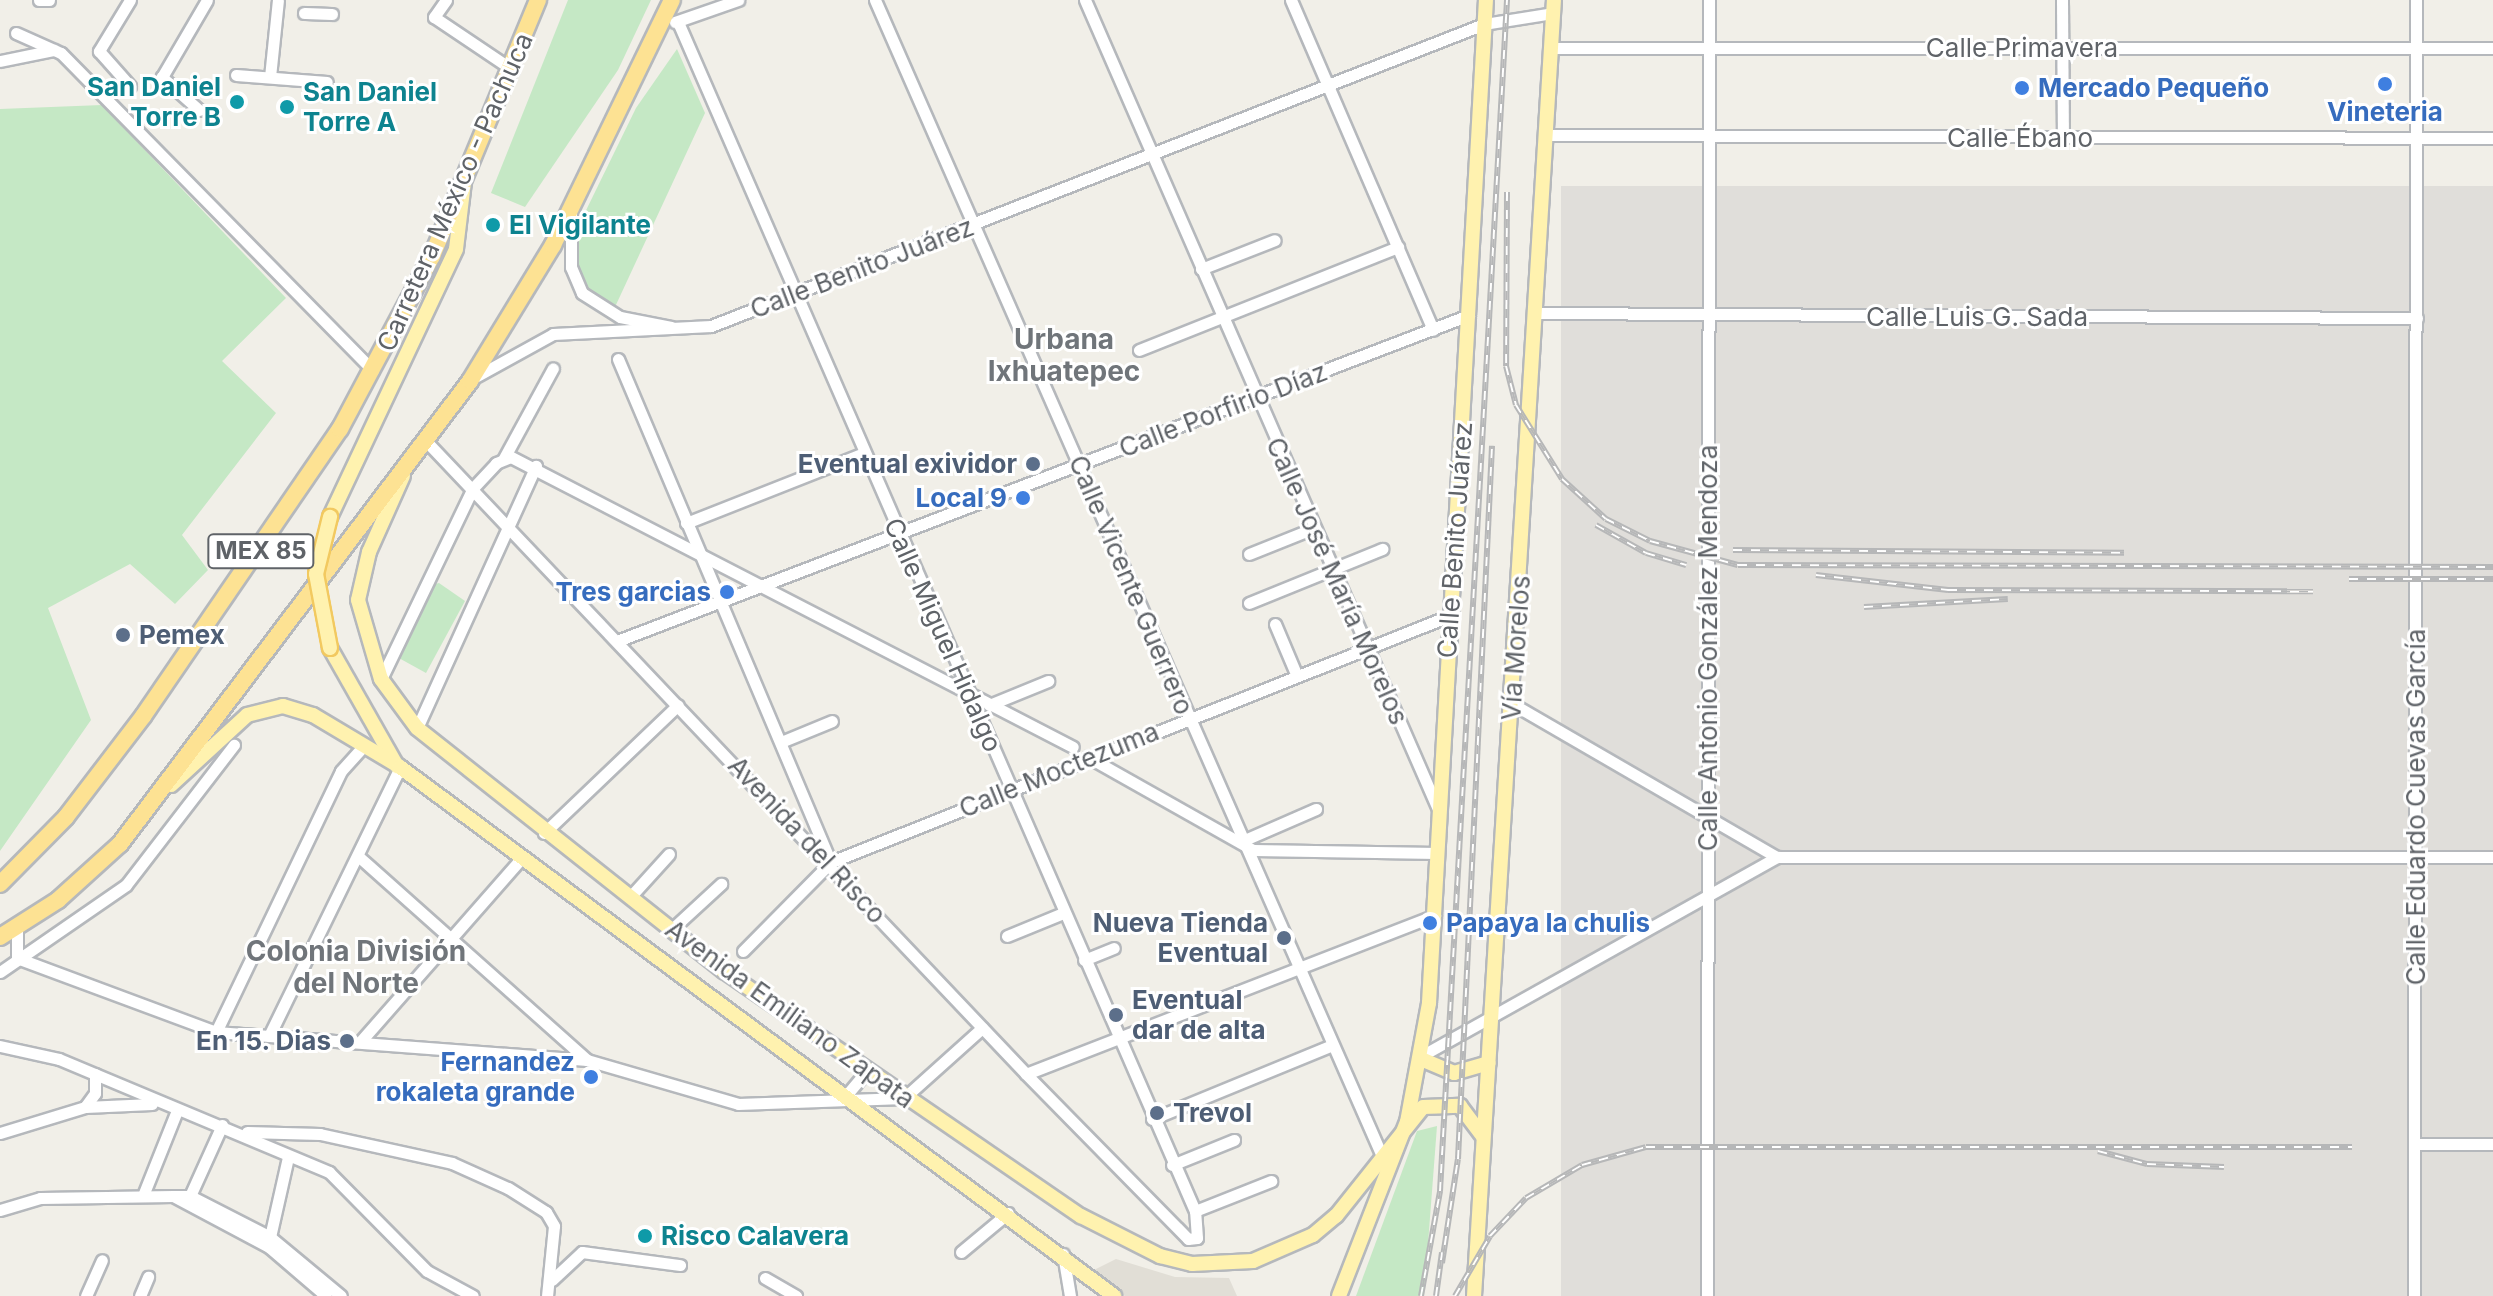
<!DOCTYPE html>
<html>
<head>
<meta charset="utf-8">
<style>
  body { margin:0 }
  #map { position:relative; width:2493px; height:1296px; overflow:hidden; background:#f1efe8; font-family:Inter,sans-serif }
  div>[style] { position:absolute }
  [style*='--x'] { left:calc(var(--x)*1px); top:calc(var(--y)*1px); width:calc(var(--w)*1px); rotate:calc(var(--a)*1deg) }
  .industrial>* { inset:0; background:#e0deda; transform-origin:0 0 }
  .education>* { inset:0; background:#e1ded6 }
  .green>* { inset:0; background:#c5e8c5 }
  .roads { filter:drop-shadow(2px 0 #b5b8bc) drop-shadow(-2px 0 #b5b8bc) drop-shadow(0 2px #b5b8bc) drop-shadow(0 -2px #b5b8bc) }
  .minor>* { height:11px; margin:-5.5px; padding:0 5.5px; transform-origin:5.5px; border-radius:5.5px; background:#fff }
  .major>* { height:14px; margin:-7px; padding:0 7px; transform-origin:7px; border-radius:7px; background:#fff2af }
  .highway>* { height:16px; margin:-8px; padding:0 8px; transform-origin:8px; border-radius:8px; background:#fde293 }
  .rail>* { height:6px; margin-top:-3px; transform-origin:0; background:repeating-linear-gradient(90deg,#fff 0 9px,#b6b7b8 0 18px); box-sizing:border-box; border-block:2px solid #b6b7b8 }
  .bridges { filter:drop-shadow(2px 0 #f2c960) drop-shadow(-2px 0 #f2c960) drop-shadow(0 2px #f2c960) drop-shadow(0 -2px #f2c960) }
  .major-bridge>* { height:14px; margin:-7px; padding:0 7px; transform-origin:7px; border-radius:7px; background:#fff2af }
  .dots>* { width:22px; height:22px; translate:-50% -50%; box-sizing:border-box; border:4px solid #fff; border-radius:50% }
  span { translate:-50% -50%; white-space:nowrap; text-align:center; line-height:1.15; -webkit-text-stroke:6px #fff; paint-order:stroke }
  .shield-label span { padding:2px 6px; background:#fff; border:2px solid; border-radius:6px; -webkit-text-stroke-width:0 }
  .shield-label { font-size:24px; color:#5f6368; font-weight:700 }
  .street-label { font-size:26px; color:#5f6368 }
  .culture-label { font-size:26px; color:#0d838f; font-weight:700 }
  .right { translate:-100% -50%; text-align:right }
  .left { translate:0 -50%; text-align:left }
  .shop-label { font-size:26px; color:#366cbe; font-weight:700 }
  .service-label { font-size:26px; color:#4e5e75; font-weight:700 }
  .neighbourhood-label { font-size:28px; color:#70757a; font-weight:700 }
</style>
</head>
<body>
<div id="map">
  <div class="industrial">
    <i style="left:2493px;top:186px;width:1110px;height:932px;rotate:90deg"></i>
  </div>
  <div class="education">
    <i style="clip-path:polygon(1116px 1259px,1175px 1277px,1229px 1278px,1237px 1296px,1125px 1296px,1094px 1270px)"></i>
  </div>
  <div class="green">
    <i style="clip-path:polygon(568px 0,651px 0,618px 70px,525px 207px,491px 193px)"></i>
    <i style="clip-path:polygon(677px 49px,705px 113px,615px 307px,602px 306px,580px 285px,573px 237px,636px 108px)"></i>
    <i style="clip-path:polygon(102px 105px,286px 298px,222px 361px,276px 413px,182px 535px,208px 570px,175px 604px,130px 564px,48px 608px,91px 720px,0 851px,0 109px)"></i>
    <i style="clip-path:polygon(439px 583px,465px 601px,426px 673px,397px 657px,431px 585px)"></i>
    <i style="clip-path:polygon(1437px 1126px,1424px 1296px,1356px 1296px,1417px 1131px)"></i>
  </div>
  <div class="roads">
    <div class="minor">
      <i style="--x:39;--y:0;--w:10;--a:0"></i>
      <i style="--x:130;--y:0;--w:60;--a:121.3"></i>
      <i style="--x:99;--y:51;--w:47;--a:48.5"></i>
      <i style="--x:446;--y:0;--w:21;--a:125"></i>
      <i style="--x:434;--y:17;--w:95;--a:33.9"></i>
      <i style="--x:875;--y:0;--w:1270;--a:66.32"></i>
      <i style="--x:1085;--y:0;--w:883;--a:66.43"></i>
      <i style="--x:1291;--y:0;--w:359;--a:66.7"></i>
      <i style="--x:2062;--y:0;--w:138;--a:89.6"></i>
      <i style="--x:304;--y:13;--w:28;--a:2"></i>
      <i style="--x:675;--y:22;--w:67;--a:-19.2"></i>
      <i style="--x:16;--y:33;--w:49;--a:24"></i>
      <i style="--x:61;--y:53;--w:445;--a:45.5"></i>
      <i style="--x:1552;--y:48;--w:941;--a:0"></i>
      <i style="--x:0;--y:61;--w:55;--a:-11.5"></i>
      <i style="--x:236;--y:75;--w:91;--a:4.4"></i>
      <i style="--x:270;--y:77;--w:77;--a:-84.1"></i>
      <i style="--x:199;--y:110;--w:50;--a:-138.3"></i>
      <i style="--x:162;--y:77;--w:89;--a:-59.7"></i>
      <i style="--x:1546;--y:135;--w:947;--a:0.18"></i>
      <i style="--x:571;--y:214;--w:53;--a:90"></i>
      <i style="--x:571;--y:267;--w:28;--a:67"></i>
      <i style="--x:582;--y:293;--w:45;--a:32.3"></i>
      <i style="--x:620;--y:317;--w:52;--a:11.1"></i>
      <i style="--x:1201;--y:269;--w:79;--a:-21.4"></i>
      <i style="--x:1538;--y:313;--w:879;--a:0.33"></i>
      <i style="--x:1139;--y:350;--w:279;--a:-21.7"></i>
      <i style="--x:618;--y:359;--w:540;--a:67.09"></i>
      <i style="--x:477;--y:376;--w:87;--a:-28.9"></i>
      <i style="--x:553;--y:334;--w:158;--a:-2.9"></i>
      <i style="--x:711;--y:326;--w:830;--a:-21.34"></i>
      <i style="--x:1484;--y:24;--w:70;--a:-9.1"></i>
      <i style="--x:426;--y:441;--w:872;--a:46.53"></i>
      <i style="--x:1026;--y:1074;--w:231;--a:45.5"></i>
      <i style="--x:1188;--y:1239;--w:9;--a:-6"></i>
      <i style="--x:1197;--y:1238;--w:27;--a:-94"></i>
      <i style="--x:1195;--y:1211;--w:1294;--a:-113.5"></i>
      <i style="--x:504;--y:458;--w:102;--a:-61.4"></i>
      <i style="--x:686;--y:523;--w:191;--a:-21.5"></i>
      <i style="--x:1249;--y:554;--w:70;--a:-21.8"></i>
      <i style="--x:1249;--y:603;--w:144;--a:-22.1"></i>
      <i style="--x:1275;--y:624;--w:56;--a:67.1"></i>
      <i style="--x:617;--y:641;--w:912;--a:-20.94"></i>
      <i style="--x:381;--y:679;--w:212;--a:-64.3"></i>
      <i style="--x:473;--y:488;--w:34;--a:-47"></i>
      <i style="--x:496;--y:463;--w:16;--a:-22"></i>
      <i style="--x:511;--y:457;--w:632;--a:27.29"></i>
      <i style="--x:1511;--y:703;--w:307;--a:30.1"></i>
      <i style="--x:989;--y:705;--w:64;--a:-22.1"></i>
      <i style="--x:417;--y:728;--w:288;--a:-65.6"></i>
      <i style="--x:781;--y:742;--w:55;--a:-22.4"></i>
      <i style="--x:1088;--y:757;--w:189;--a:29.4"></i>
      <i style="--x:1253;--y:850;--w:184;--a:0.9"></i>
      <i style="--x:544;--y:833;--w:185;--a:-43.7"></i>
      <i style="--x:1240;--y:842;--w:83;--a:-23.5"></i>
      <i style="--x:358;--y:856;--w:307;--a:41.7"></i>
      <i style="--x:630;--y:897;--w:58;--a:-47.8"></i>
      <i style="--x:17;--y:927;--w:31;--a:90"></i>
      <i style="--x:17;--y:958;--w:212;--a:20.4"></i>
      <i style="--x:216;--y:1032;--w:372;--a:4.3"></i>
      <i style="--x:587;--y:1060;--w:157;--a:16.2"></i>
      <i style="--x:738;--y:1104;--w:166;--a:-2.1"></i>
      <i style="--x:904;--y:1098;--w:105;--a:-41.9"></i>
      <i style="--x:672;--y:929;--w:67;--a:-42.6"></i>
      <i style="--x:1007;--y:936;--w:61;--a:-22.3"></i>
      <i style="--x:743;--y:951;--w:125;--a:-45.3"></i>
      <i style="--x:831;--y:862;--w:665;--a:-21.71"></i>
      <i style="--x:1084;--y:960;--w:32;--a:-22"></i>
      <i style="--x:0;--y:972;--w:153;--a:-34.6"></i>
      <i style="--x:126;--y:885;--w:177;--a:-52.4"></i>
      <i style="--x:216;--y:1032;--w:289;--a:-64.4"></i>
      <i style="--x:341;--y:771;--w:30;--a:-48"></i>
      <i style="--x:269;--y:1036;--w:299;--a:-64"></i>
      <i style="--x:360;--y:1042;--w:244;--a:-48.7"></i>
      <i style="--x:0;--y:1046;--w:60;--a:12.4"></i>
      <i style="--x:59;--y:1059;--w:293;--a:22.7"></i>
      <i style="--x:329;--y:1172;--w:139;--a:45.3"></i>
      <i style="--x:427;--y:1271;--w:52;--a:28.5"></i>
      <i style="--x:1421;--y:1056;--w:408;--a:-29.2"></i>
      <i style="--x:1777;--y:857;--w:716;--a:0"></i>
      <i style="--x:1026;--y:1074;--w:439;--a:-21.2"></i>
      <i style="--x:844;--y:1098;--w:34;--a:-50"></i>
      <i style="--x:85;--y:1107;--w:17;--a:-54"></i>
      <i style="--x:95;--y:1093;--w:19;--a:-90"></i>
      <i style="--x:1152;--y:1119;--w:192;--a:-22.3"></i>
      <i style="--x:247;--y:1132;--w:73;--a:1.6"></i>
      <i style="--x:320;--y:1134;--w:135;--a:12.4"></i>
      <i style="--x:452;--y:1163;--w:61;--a:24.1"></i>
      <i style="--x:508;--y:1188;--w:45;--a:32.3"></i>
      <i style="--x:546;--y:1212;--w:16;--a:60"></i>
      <i style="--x:554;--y:1226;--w:70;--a:95.7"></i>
      <i style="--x:0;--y:1133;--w:89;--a:-17"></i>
      <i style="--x:85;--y:1107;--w:67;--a:-2.6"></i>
      <i style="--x:2415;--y:1144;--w:78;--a:0"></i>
      <i style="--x:1172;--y:1165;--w:67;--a:-22"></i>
      <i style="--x:144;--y:1193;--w:86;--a:-68.2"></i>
      <i style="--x:173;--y:1196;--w:17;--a:0"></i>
      <i style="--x:190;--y:1196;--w:90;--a:27.1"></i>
      <i style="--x:270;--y:1237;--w:92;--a:39.7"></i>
      <i style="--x:190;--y:1196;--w:78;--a:-65.7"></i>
      <i style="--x:0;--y:1210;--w:42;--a:-16.7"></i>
      <i style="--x:40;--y:1198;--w:133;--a:-0.9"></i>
      <i style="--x:173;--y:1196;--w:109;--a:28"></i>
      <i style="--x:269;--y:1247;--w:75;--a:40.7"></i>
      <i style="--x:1195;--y:1211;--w:82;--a:-21.5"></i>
      <i style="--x:270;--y:1237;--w:82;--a:-77.3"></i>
      <i style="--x:961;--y:1252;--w:61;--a:-39.7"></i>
      <i style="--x:1063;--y:1254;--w:43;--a:80.5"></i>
      <i style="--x:765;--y:1278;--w:36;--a:30"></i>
      <i style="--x:552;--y:1280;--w:41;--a:-43"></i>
      <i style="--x:582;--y:1252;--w:99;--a:7.6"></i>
      <i style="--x:86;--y:1296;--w:39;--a:-66"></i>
      <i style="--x:140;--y:1296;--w:21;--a:-67"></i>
      <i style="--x:1707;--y:1296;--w:1296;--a:-89.91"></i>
      <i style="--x:2414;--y:1296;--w:1296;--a:-89.91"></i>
    </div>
    <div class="major">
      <i style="--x:403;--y:476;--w:83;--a:114.1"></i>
      <i style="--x:369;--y:552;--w:49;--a:102.9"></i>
      <i style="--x:358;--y:600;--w:82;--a:73.8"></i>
      <i style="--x:381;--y:679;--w:61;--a:53.7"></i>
      <i style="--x:417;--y:728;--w:392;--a:38.4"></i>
      <i style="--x:724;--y:971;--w:433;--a:34.5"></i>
      <i style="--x:1081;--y:1216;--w:89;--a:26.9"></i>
      <i style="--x:1160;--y:1256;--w:33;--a:14"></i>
      <i style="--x:1192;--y:1264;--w:61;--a:-2.8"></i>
      <i style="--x:1253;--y:1261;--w:65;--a:-23.4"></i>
      <i style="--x:1313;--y:1235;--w:30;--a:-40"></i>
      <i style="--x:1336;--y:1216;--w:139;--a:-51.4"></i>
      <i style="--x:1423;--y:1107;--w:37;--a:-2"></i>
      <i style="--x:1460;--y:1106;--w:38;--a:53"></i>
      <i style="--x:330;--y:517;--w:296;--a:-64.8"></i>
      <i style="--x:456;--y:249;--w:67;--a:-83.2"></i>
      <i style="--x:330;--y:648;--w:136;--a:60.4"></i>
      <i style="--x:171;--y:785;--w:103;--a:-42.6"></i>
      <i style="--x:247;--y:715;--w:37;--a:-14"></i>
      <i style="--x:283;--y:706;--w:31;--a:17"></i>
      <i style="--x:313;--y:715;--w:101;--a:30.9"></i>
      <i style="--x:400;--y:767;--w:889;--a:36.53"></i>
      <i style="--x:1421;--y:1059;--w:36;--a:23"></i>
      <i style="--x:1454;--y:1073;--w:36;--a:-16"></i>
      <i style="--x:1339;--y:1296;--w:187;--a:-68.7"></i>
      <i style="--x:1407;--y:1122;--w:121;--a:-79.5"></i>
      <i style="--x:1429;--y:1003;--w:1005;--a:-86.75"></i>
      <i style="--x:1474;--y:1296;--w:1298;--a:-86.47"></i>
    </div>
    <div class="highway">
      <i style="--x:0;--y:884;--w:94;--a:-45.4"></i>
      <i style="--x:66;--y:817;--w:128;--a:-52.6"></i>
      <i style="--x:144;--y:715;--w:347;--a:-55.6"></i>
      <i style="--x:340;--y:429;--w:196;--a:-62"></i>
      <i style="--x:432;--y:256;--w:277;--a:-67.5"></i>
      <i style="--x:0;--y:937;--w:69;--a:-32.5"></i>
      <i style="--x:58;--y:900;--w:84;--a:-42.1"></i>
      <i style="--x:120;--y:844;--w:580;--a:-52.91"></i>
      <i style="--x:470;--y:381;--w:159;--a:-58.6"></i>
      <i style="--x:553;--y:245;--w:272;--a:-64.1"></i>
    </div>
  </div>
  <div class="rail">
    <i style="--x:1507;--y:192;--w:174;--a:90.3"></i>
    <i style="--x:1506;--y:366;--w:40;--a:75.6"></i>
    <i style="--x:1516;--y:405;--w:87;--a:58.1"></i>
    <i style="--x:1562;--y:479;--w:59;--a:42.3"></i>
    <i style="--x:1606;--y:519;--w:49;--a:26.6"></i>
    <i style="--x:1650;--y:541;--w:91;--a:15.3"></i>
    <i style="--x:1738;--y:565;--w:755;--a:0.15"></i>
    <i style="--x:1596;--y:525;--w:57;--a:29.2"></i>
    <i style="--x:1646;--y:553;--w:42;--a:16.7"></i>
    <i style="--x:1733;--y:550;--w:391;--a:0.4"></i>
    <i style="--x:1816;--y:575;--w:133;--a:6.5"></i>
    <i style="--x:1948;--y:590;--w:365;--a:0.2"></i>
    <i style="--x:2349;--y:579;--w:144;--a:0"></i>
    <i style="--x:1864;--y:607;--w:144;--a:-3.2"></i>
    <i style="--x:2098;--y:1151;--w:51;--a:14.9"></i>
    <i style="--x:2147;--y:1164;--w:77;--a:2.2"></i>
    <i style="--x:1442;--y:1263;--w:105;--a:-81.3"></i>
    <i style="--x:1458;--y:1159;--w:714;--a:-87.27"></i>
    <i style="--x:1421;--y:1296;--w:107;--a:-79.7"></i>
    <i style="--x:1440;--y:1191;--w:1193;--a:-86.78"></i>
    <i style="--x:1436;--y:1296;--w:44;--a:-82.2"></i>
    <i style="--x:1455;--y:1296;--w:69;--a:-59.7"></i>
    <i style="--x:1490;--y:1236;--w:52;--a:-46.5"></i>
    <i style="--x:1526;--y:1198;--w:65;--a:-30.5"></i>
    <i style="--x:1582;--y:1165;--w:66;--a:-15.7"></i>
    <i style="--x:1646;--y:1147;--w:706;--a:0"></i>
  </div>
  <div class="bridges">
    <div class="major-bridge">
      <i style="--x:330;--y:648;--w:75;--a:-100.7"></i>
      <i style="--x:316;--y:574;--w:59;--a:-76.2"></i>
    </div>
  </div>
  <div class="dots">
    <i style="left:2385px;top:84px;background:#3f7fe0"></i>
    <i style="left:2022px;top:88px;background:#3f7fe0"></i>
    <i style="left:237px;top:102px;background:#0f9aa8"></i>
    <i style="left:287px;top:107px;background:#0f9aa8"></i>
    <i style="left:493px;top:225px;background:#0f9aa8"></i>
    <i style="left:1033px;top:464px;background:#5c6f8a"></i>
    <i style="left:1023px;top:498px;background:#3f7fe0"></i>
    <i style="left:727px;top:592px;background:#3f7fe0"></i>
    <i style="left:123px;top:635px;background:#5c6f8a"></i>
    <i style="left:1430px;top:923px;background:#3f7fe0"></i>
    <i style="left:1284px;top:938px;background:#5c6f8a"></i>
    <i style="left:1116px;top:1015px;background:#5c6f8a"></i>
    <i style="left:347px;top:1041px;background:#5c6f8a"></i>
    <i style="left:591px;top:1077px;background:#3f7fe0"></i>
    <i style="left:1157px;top:1113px;background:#5c6f8a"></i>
    <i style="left:645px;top:1236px;background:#0f9aa8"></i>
  </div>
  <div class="shield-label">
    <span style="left:261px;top:551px">MEX 85</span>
  </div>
  <div class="street-label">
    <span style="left:2022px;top:48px">Calle Primavera</span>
    <span style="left:2020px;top:138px">Calle Ébano</span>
    <span style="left:455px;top:192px;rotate:-66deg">Carretera México - Pachuca</span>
    <span style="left:862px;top:268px;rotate:-21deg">Calle Benito Juárez</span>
    <span style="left:1977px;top:317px">Calle Luis G. Sada</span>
    <span style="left:1223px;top:410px;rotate:-21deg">Calle Porfirio Díaz</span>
    <span style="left:1455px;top:540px;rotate:-86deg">Calle Benito Juárez</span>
    <span style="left:1337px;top:581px;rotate:66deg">Calle José María Morelos</span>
    <span style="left:1131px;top:585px;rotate:67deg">Calle Vicente Guerrero</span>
    <span style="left:943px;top:635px;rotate:66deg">Calle Miguel Hidalgo</span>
    <span style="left:1516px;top:648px;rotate:-86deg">Vía Morelos</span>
    <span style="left:1708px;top:648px;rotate:-90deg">Calle Antonio González Mendoza</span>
    <span style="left:1059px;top:770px;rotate:-22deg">Calle Moctezuma</span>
    <span style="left:2416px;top:807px;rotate:-90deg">Calle Eduardo Cuevas García</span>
    <span style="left:807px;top:840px;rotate:47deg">Avenida del Risco</span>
    <span style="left:790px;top:1014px;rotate:36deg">Avenida Emiliano Zapata</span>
  </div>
  <div class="culture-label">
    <span class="right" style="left:221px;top:102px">San Daniel<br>Torre B</span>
    <span class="left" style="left:303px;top:107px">San Daniel<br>Torre A</span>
    <span class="left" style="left:509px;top:225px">El Vigilante</span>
    <span class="left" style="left:661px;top:1236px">Risco Calavera</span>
  </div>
  <div class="shop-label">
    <span class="left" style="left:2038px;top:88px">Mercado Pequeño</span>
    <span style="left:2385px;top:112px">Vineteria</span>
    <span class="right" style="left:1007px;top:498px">Local 9</span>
    <span class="right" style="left:711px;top:592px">Tres garcias</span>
    <span class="left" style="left:1446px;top:923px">Papaya la chulis</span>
    <span class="right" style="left:575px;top:1077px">Fernandez<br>rokaleta grande</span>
  </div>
  <div class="service-label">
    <span class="right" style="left:1017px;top:464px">Eventual exividor</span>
    <span class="left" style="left:139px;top:635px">Pemex</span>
    <span class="right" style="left:1268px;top:938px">Nueva Tienda<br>Eventual</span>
    <span class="left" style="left:1132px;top:1015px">Eventual<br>dar de alta</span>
    <span class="right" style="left:331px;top:1041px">En 15. Dias</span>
    <span class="left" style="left:1173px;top:1113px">Trevol</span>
  </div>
  <div class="neighbourhood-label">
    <span style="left:1064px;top:355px">Urbana<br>Ixhuatepec</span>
    <span style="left:356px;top:967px">Colonia División<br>del Norte</span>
  </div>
</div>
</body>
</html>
